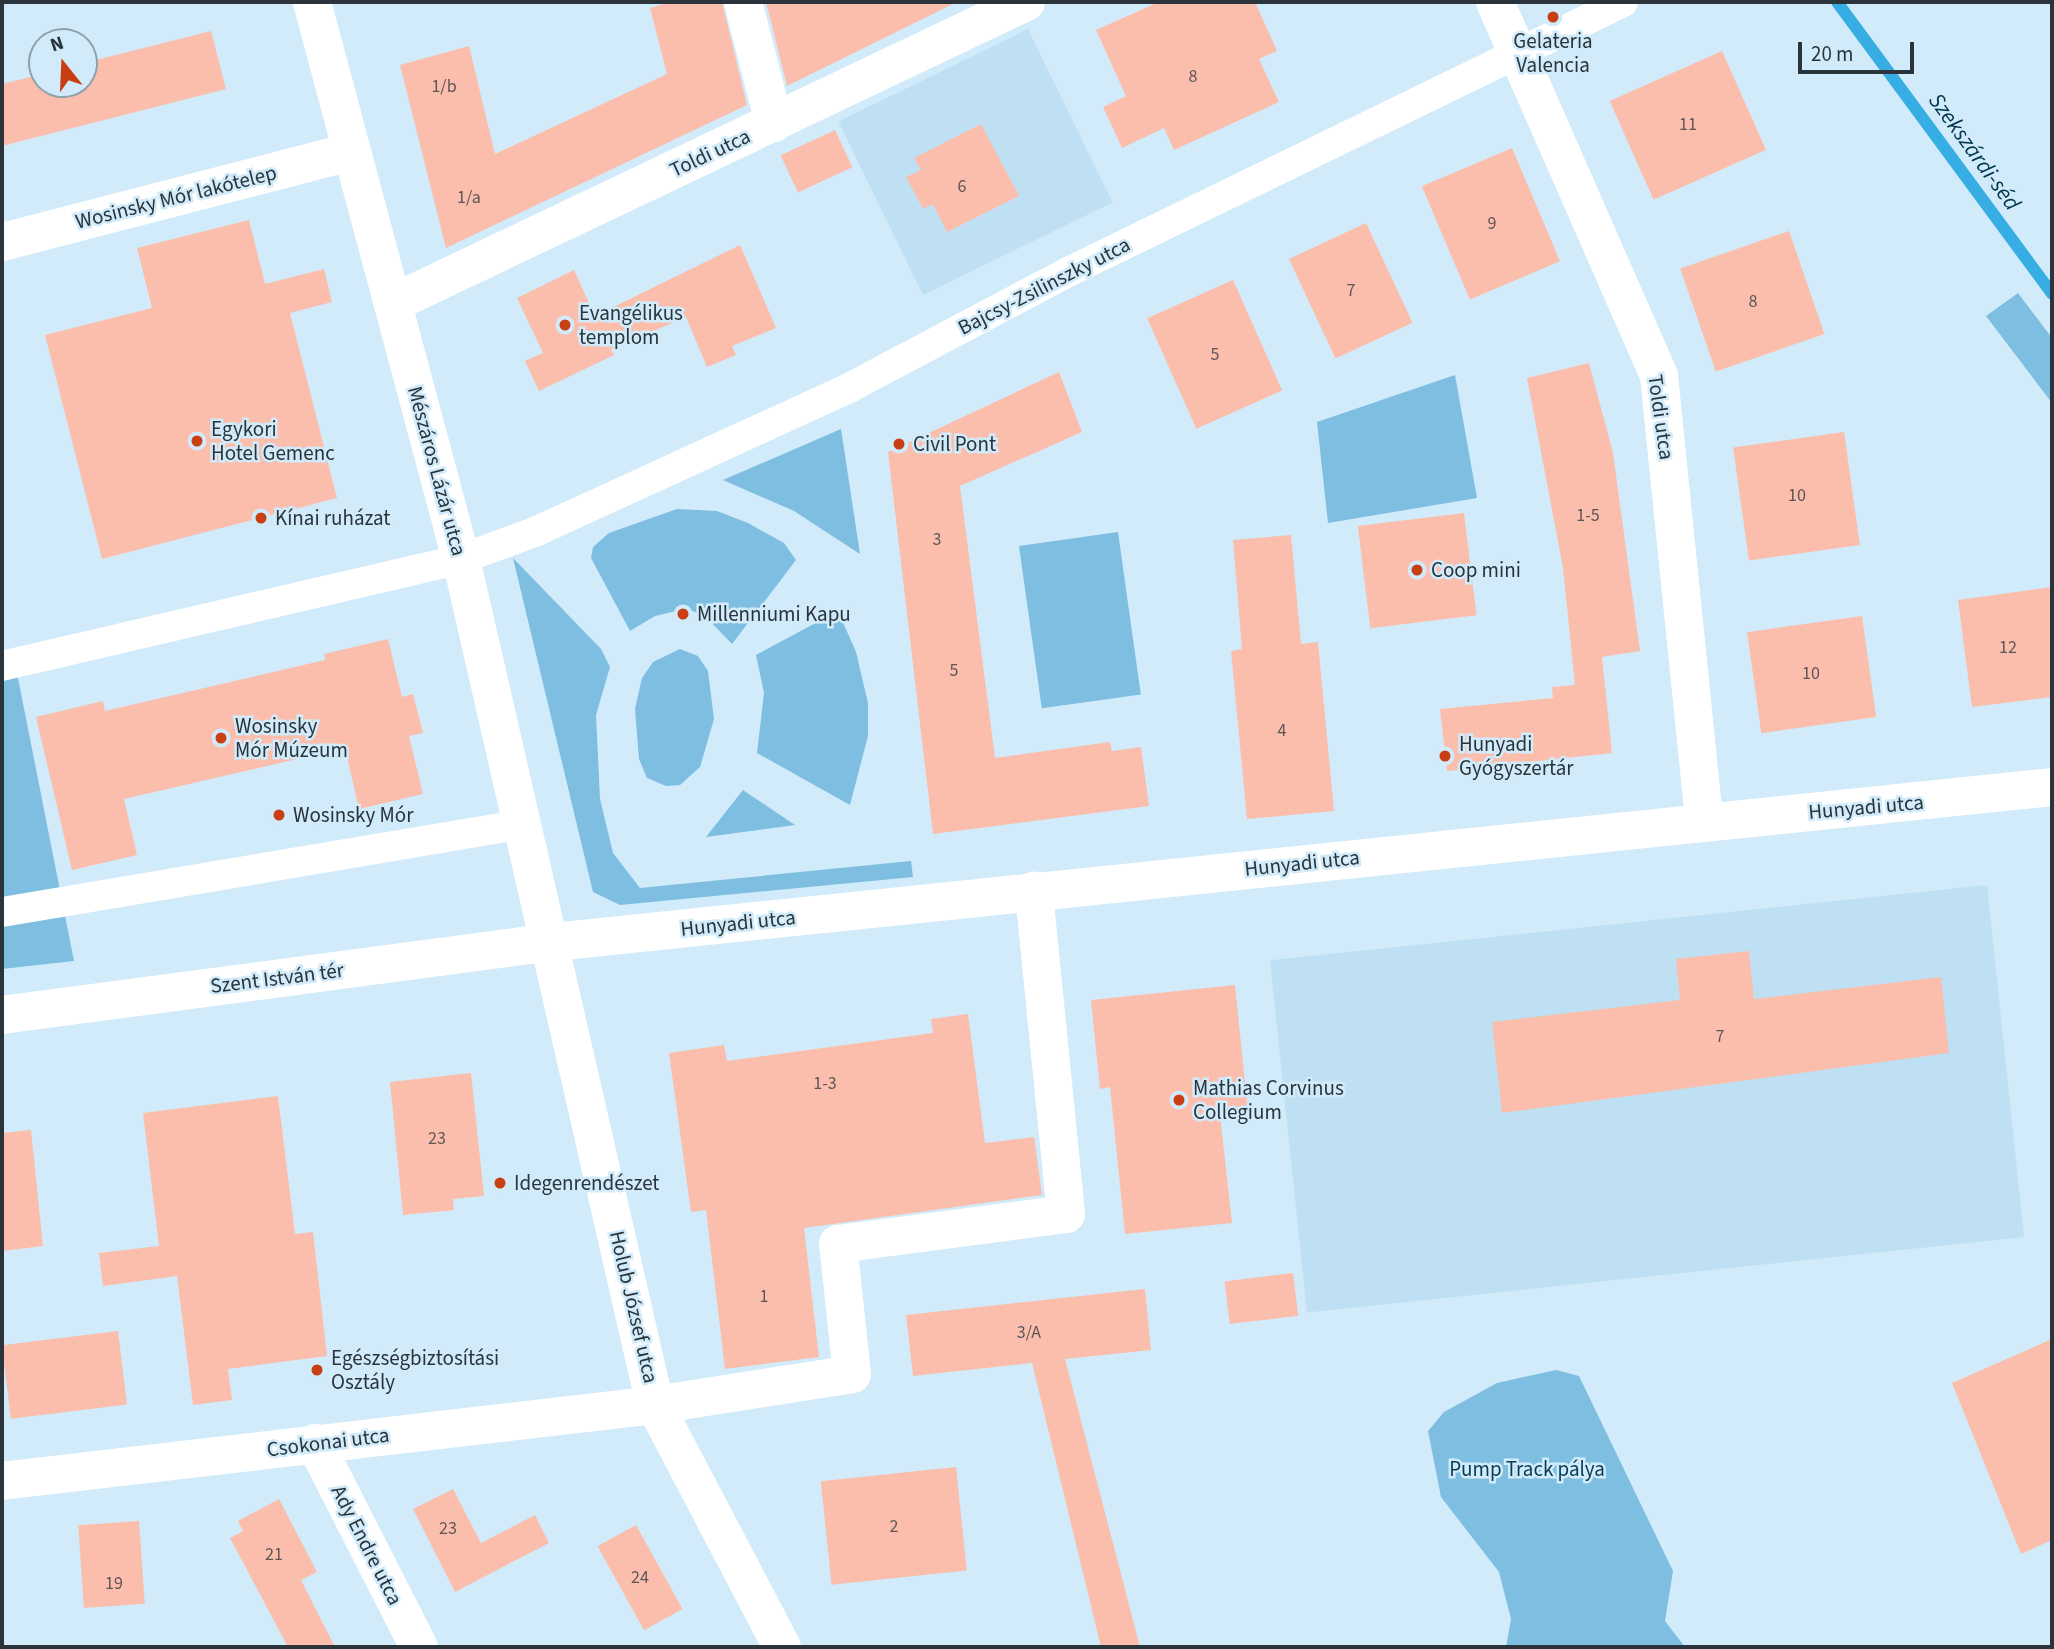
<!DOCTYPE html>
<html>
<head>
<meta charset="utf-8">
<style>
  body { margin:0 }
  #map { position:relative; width:2054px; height:1649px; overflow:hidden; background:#d1ebfa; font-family:"Source Sans 3",sans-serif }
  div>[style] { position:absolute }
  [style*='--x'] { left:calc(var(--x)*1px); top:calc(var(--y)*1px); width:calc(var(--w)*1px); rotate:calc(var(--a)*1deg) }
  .built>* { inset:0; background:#bee0f2; transform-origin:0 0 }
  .green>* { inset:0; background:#7dbee1; transform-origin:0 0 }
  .stream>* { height:12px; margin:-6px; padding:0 6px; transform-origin:6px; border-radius:6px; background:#36aee3 }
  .building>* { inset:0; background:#fcbeac; transform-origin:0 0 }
  .pedestrian>* { height:30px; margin:-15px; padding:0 15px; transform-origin:15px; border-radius:15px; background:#fff }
  .minor>* { height:38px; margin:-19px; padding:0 19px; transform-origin:19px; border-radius:19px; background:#fff }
  .dots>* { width:19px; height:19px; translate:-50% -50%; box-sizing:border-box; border:4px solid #d1ebfa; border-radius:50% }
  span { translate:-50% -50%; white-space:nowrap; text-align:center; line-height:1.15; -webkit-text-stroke:5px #d1ebfa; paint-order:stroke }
  .number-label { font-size:18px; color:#5e5656 }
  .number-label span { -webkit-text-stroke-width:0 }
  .poi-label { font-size:21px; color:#2a343a }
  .left { translate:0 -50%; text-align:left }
  .street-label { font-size:21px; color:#2a343a }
  .park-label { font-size:21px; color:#083c51 }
  .water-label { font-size:23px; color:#00354b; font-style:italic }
  .frame { position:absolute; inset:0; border:4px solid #2a343a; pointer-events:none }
  .north { position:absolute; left:28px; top:28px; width:70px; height:70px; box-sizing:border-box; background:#d1ebfa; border:2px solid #8ea2ad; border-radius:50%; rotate:342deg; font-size:19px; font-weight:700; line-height:28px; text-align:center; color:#2a343a }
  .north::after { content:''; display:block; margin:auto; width:24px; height:32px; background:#c83f13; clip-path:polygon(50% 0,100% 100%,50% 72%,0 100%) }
  .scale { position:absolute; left:1798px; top:42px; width:116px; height:32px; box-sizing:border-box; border:4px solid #2a343a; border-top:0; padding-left:9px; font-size:21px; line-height:24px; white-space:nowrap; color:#2a343a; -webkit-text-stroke:5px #d1ebfa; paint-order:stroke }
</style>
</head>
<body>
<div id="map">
  <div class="built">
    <i style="left:1028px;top:29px;width:193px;height:211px;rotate:64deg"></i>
    <i style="left:1987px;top:885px;width:354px;height:721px;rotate:84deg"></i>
  </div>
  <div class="green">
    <i style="clip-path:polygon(2018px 293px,2052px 338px,2052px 403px,1986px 316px)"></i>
    <i style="clip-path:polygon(1455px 375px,1477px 498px,1328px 523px,1317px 422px)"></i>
    <i style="clip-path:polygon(841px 429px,860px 554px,794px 511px,723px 480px)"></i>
    <i style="clip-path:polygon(677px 509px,717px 511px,748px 523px,784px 543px,796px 560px,732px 644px,703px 614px,685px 609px,655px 616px,630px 631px,591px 558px,593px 547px,609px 533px)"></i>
    <i style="left:1118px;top:532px;width:164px;height:100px;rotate:82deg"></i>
    <i style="clip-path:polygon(513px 558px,601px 649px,610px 667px,596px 715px,600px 799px,613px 853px,640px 888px,911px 861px,913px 877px,620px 905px,593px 892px)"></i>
    <i style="clip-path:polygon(838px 611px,856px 652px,868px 703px,868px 736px,850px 805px,757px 753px,764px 693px,756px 655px)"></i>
    <i style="clip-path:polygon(680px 649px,698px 656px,708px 671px,714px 719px,700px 767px,680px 785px,666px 786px,647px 778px,639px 759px,635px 709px,642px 678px,653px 662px)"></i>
    <i style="clip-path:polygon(15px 663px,74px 961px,2px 969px,2px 666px)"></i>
    <i style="clip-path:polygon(743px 790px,795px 825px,706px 837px)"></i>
    <i style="clip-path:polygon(1556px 1370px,1579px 1376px,1673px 1571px,1665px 1621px,1685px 1647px,1506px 1647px,1511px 1619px,1499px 1572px,1441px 1497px,1428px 1431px,1444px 1412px,1497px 1383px)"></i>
  </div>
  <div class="stream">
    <i style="--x:1837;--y:2;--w:363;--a:53.6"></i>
  </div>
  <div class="building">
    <i style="clip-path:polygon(670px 2px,722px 2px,747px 105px,446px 248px,400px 65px,469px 46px,495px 154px,667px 74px,650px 8px)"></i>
    <i style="clip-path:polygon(766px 2px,957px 2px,787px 86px)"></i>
    <i style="clip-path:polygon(1159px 2px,1255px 2px,1277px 51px,1259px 59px,1279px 102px,1174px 150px,1164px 128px,1122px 148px,1103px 107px,1126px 96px,1096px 30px)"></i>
    <i style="clip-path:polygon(211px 31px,226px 89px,2px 146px,2px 84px,42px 74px,42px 84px,84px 84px,84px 63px)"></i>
    <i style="left:1722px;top:51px;width:108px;height:123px;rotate:66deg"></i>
    <i style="clip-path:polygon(981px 124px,1019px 196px,947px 232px,933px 204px,923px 209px,906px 177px,921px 170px,914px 158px)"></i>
    <i style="left:835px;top:130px;width:41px;height:60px;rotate:65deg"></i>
    <i style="left:1512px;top:148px;width:123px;height:98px;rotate:67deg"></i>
    <i style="clip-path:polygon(249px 220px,265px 284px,324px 269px,332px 302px,290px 313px,337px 498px,102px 559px,45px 335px,152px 308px,137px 248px)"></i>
    <i style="left:1366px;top:223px;width:110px;height:85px;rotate:65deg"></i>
    <i style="left:1789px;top:231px;width:109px;height:115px;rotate:71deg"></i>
    <i style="clip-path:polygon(740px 245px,776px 328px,732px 346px,736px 355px,707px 367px,686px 317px,611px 349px,614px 355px,539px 391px,525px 361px,543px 353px,517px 298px,574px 270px,595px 316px)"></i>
    <i style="left:1233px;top:280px;width:121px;height:94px;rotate:66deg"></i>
    <i style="clip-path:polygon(1589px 363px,1613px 453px,1640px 651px,1602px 657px,1612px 753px,1447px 771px,1440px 709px,1553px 698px,1552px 687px,1575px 685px,1563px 568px,1527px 378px)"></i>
    <i style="clip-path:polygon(1059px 372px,1082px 432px,960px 486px,995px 758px,1110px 742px,1112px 751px,1141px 747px,1149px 806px,933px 834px,888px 452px)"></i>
    <i style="left:1844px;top:432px;width:114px;height:112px;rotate:82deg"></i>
    <i style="left:1464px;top:513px;width:103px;height:107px;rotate:83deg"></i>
    <i style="clip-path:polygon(1291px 535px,1301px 644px,1318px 642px,1334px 811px,1247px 819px,1231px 651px,1242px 649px,1233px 540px)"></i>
    <i style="clip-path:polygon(2052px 587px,2052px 697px,1972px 707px,1958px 600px)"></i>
    <i style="left:1862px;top:616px;width:102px;height:116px;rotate:82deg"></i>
    <i style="clip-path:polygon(388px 639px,402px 697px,413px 694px,423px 733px,409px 736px,423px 794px,359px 809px,345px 748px,124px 799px,137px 855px,72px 870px,36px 717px,103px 701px,105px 711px,325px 660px,324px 654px)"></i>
    <i style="clip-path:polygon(1749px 951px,1754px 999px,1941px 977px,1949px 1053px,1502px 1113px,1492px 1022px,1680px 1000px,1676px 959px)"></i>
    <i style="clip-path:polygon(1235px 985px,1248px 1112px,1220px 1115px,1232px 1223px,1125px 1234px,1110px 1087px,1100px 1089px,1091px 1000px)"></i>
    <i style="clip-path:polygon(968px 1014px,985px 1143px,1034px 1137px,1042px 1195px,804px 1228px,819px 1357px,725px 1369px,706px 1210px,691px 1212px,669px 1053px,724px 1045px,727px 1061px,933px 1033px,931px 1019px)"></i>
    <i style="clip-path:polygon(471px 1073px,484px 1196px,453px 1199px,454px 1210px,403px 1215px,390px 1082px)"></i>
    <i style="clip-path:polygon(278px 1096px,295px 1234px,313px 1232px,327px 1356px,228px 1369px,232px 1400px,193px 1405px,177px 1276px,103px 1286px,99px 1253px,159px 1246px,143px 1113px)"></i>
    <i style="clip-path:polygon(31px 1130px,43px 1246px,2px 1251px,2px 1133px)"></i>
    <i style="left:1293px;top:1273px;width:43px;height:69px;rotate:83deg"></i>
    <i style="clip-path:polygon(1145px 1289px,1151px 1350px,1065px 1359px,1140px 1647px,1101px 1647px,1032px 1363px,913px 1376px,906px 1315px)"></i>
    <i style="left:118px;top:1331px;width:74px;height:117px;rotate:83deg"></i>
    <i style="clip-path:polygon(2052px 1339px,2052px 1540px,2021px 1554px,1952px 1383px)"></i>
    <i style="left:956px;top:1467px;width:104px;height:136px;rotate:84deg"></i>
    <i style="clip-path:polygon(453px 1489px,481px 1543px,535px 1515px,549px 1543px,455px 1592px,413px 1509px)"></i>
    <i style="clip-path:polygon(279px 1499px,317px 1572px,301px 1580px,335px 1647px,288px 1647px,230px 1538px,243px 1531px,238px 1521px)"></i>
    <i style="left:139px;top:1521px;width:83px;height:61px;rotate:86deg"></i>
    <i style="left:636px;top:1525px;width:96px;height:44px;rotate:61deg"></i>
  </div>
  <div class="pedestrian">
    <i style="--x:2;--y:666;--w:471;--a:-13.1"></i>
    <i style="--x:461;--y:559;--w:81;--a:-20.2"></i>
    <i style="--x:537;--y:531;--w:343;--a:-24.6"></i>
    <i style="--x:849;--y:388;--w:246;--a:-27.9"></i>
    <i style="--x:1066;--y:273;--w:619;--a:-25.94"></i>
    <i style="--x:2;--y:912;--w:529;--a:-9.57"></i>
  </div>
  <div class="minor">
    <i style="--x:312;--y:2;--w:577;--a:75.02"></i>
    <i style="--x:461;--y:559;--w:868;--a:77.08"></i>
    <i style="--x:655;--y:1405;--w:273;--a:62.3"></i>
    <i style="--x:743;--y:2;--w:125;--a:75.6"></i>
    <i style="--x:1495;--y:2;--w:408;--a:66.3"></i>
    <i style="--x:1659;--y:376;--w:448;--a:84.2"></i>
    <i style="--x:2;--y:242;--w:360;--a:-14.5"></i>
    <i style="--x:393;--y:303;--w:701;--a:-25.43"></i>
    <i style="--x:2;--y:1015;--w:556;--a:-7.55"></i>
    <i style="--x:553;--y:942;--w:1507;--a:-5.9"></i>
    <i style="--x:315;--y:1443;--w:229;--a:63"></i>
    <i style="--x:2;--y:1481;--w:657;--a:-6.64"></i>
    <i style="--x:655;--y:1405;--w:199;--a:-8.9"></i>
    <i style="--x:852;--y:1374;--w:131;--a:-96.1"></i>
    <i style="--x:838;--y:1244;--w:230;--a:-7.5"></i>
    <i style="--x:1066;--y:1214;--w:325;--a:-95.7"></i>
  </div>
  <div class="dots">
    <i style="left:1553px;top:17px;background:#c83f13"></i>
    <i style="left:565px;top:325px;background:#c83f13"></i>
    <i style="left:197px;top:441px;background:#c83f13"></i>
    <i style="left:899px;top:444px;background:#c83f13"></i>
    <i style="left:261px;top:518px;background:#c83f13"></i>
    <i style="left:1417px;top:570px;background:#c83f13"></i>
    <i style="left:683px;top:614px;background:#c83f13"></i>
    <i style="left:221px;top:738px;background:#c83f13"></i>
    <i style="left:1445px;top:756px;background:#c83f13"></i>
    <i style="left:279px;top:815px;background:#c83f13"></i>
    <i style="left:1179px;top:1100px;background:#c83f13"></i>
    <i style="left:500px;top:1183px;background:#c83f13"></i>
    <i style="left:317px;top:1370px;background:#c83f13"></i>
  </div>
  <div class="number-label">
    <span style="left:1193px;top:77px">8</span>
    <span style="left:444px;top:87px">1/b</span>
    <span style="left:1688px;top:125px">11</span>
    <span style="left:962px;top:187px">6</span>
    <span style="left:469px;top:198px">1/a</span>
    <span style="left:1492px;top:224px">9</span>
    <span style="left:1351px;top:291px">7</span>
    <span style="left:1753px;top:302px">8</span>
    <span style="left:1215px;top:355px">5</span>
    <span style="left:1797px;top:496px">10</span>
    <span style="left:1588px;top:516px">1-5</span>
    <span style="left:937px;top:540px">3</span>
    <span style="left:2008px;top:648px">12</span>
    <span style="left:954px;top:671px">5</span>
    <span style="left:1811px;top:674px">10</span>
    <span style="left:1282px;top:731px">4</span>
    <span style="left:1720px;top:1037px">7</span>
    <span style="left:825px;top:1084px">1-3</span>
    <span style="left:437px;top:1139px">23</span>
    <span style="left:764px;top:1297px">1</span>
    <span style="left:1029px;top:1333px">3/A</span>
    <span style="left:894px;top:1527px">2</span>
    <span style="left:448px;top:1529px">23</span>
    <span style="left:274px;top:1555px">21</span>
    <span style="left:640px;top:1578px">24</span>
    <span style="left:114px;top:1584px">19</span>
  </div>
  <div class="poi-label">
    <span style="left:1553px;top:53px">Gelateria<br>Valencia</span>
    <span class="left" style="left:579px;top:325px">Evangélikus<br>templom</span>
    <span class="left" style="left:211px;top:441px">Egykori<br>Hotel Gemenc</span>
    <span class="left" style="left:913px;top:444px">Civil Pont</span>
    <span class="left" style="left:275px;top:518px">Kínai ruházat</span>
    <span class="left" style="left:1431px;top:570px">Coop mini</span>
    <span class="left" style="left:697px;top:614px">Millenniumi Kapu</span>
    <span class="left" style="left:235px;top:738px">Wosinsky<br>Mór Múzeum</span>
    <span class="left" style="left:1459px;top:756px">Hunyadi<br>Gyógyszertár</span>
    <span class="left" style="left:293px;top:815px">Wosinsky Mór</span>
    <span class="left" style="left:1193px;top:1100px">Mathias Corvinus<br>Collegium</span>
    <span class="left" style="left:514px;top:1183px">Idegenrendészet</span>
    <span class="left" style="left:331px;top:1370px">Egészségbiztosítási<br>Osztály</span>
  </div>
  <div class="street-label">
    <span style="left:710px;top:153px;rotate:-25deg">Toldi utca</span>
    <span style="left:176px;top:197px;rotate:-14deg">Wosinsky Mór lakótelep</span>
    <span style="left:1044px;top:286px;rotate:-27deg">Bajcsy-Zsilinszky utca</span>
    <span style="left:1661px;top:417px;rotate:82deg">Toldi utca</span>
    <span style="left:437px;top:471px;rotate:75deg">Mészáros Lázár utca</span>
    <span style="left:1866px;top:807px;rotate:-5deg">Hunyadi utca</span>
    <span style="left:1302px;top:863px;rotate:-6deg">Hunyadi utca</span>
    <span style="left:738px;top:923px;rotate:-6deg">Hunyadi utca</span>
    <span style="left:277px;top:978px;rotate:-7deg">Szent István tér</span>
    <span style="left:634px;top:1307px;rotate:77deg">Holub József utca</span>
    <span style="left:328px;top:1442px;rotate:-7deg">Csokonai utca</span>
    <span style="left:367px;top:1545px;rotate:63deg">Ady Endre utca</span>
  </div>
  <div class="park-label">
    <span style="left:1527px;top:1469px">Pump Track pálya</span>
  </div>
  <div class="water-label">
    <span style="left:1974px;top:152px;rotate:54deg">Szekszárdi-séd</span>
  </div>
  <div class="frame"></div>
  <div class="north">N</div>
  <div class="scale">20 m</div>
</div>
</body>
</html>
